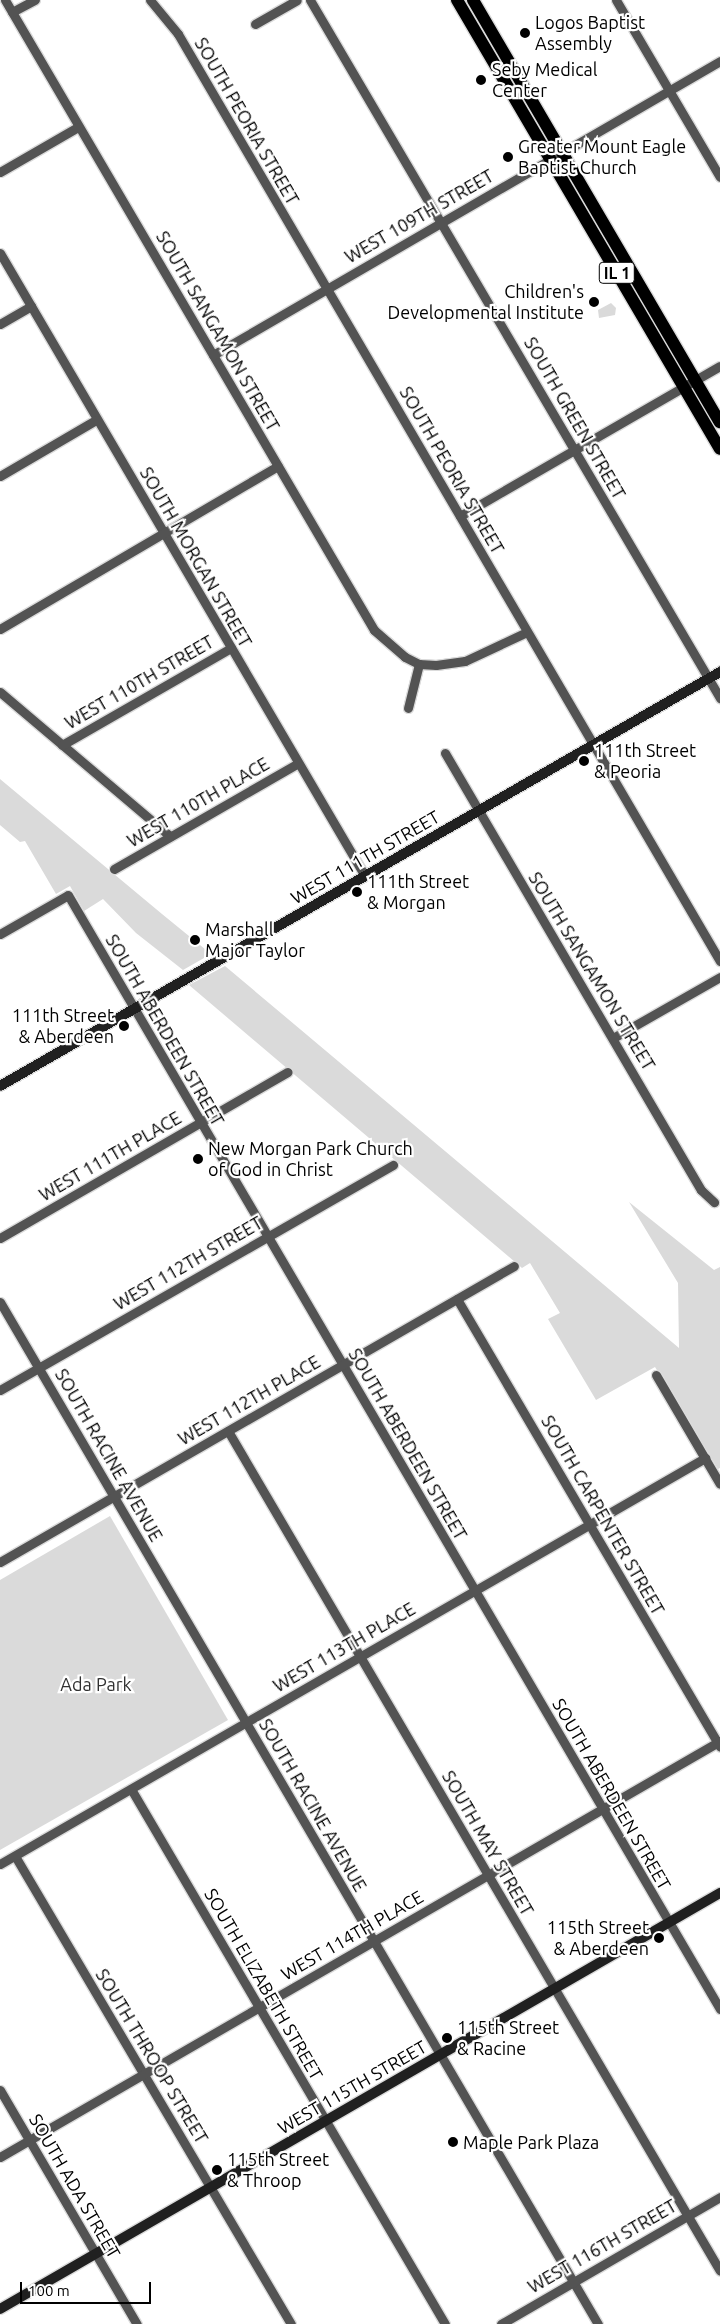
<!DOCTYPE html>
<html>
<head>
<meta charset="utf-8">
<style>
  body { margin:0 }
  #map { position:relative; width:720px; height:2324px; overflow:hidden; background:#fff; font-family:Ubuntu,sans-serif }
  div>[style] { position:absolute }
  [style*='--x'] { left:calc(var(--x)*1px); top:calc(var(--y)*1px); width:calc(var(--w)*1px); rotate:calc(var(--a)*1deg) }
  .green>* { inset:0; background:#dadada }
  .roads { filter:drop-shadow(1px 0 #dbdbdb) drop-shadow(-1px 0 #dbdbdb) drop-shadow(0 1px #dbdbdb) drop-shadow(0 -1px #dbdbdb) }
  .street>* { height:9px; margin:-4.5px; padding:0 4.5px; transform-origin:4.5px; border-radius:4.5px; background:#535353 }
  .secondary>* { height:10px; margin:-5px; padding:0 5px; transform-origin:5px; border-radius:5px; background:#202020 }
  .primary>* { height:12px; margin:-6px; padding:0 6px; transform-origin:6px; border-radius:6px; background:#000 }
  .dots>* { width:14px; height:14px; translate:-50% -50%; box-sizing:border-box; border:2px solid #fff; border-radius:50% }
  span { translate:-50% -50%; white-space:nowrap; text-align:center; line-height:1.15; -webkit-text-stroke:4.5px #fff; paint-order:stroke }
  .shield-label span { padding:1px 4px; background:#fff; border:1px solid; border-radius:4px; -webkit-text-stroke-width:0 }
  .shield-label { font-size:16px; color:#000; font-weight:700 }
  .poi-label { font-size:18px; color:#000 }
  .left { translate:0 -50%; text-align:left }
  .right { translate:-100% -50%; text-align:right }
  .street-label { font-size:18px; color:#000 }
  .park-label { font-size:18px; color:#313131 }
  .scale { position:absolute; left:20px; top:2282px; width:131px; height:22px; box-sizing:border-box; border:2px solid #000; border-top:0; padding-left:6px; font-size:15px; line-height:18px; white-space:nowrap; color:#000; -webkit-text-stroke:4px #fff; paint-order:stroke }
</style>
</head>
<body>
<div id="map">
  <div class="green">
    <i style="clip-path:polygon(611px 303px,616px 308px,615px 315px,599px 318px,598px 310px)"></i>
    <i style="clip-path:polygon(0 779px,162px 914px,211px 954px,183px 970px,136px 933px,103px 899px,84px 911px,70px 886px,56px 894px,25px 841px,20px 842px,0 825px)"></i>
    <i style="clip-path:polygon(225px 966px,679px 1348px,678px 1283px,629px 1202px,714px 1270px,720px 1267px,720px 1468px,718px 1469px,655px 1367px,596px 1400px,548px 1319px,560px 1313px,530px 1263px,522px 1268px,189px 985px)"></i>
    <i style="clip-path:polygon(110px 1516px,228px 1720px,0 1850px,0 1580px)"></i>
  </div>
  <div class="roads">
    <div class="street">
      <i style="--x:5;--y:0;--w:730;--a:59.64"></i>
      <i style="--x:374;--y:630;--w:41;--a:41.1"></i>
      <i style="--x:405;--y:657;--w:16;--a:27"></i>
      <i style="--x:419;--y:664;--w:17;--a:3"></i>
      <i style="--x:436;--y:665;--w:29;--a:-8"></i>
      <i style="--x:465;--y:661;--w:68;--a:-25.1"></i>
      <i style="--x:150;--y:0;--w:44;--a:50.5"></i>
      <i style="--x:178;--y:34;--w:1074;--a:59.69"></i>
      <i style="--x:310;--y:0;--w:810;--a:59.57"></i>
      <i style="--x:616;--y:0;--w:205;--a:59.6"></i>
      <i style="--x:12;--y:12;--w:26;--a:-28"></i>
      <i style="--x:255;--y:24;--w:48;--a:-29.7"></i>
      <i style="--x:0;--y:172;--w:90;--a:-30"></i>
      <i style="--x:0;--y:253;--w:722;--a:59.64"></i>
      <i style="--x:0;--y:324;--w:36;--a:-30"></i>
      <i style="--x:213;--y:355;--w:586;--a:-30.11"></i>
      <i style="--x:0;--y:476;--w:111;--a:-30.3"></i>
      <i style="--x:460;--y:516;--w:300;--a:-30"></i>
      <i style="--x:0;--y:629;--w:322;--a:-30.4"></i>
      <i style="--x:0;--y:692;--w:223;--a:40.3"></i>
      <i style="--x:408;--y:708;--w:45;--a:-76"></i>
      <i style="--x:62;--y:745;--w:195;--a:-29.9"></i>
      <i style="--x:445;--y:753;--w:506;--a:59.64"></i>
      <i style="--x:701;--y:1190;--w:18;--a:43"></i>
      <i style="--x:114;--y:869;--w:212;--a:-29.9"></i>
      <i style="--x:0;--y:934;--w:78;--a:-29.8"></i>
      <i style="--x:68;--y:895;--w:1291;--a:59.66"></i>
      <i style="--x:613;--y:1038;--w:123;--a:-29.7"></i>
      <i style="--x:0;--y:1238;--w:332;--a:-30"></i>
      <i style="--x:457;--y:1299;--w:519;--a:59.58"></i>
      <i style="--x:0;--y:1302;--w:1184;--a:59.67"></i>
      <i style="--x:656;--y:1375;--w:126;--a:59.6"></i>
      <i style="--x:0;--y:1390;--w:453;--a:-29.8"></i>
      <i style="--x:228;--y:1431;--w:973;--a:59.64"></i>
      <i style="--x:0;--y:1562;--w:593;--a:-29.94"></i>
      <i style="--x:131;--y:1789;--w:620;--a:59.59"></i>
      <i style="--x:15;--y:1856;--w:543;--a:59.47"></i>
      <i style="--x:0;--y:1864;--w:814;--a:-29.94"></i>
      <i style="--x:0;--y:2090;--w:271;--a:59.7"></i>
      <i style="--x:0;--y:2157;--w:832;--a:-30.02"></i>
      <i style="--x:501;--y:2324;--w:253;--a:-30.1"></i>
    </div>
    <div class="secondary">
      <i style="--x:0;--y:1086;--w:831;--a:-29.9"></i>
      <i style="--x:0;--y:2309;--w:832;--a:-30.02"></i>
    </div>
    <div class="primary">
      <i style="--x:457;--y:0;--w:520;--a:59.64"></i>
      <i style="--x:473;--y:0;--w:489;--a:59.7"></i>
    </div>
  </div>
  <div class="dots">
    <i style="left:525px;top:33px;background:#000"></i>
    <i style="left:481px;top:80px;background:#000"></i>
    <i style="left:508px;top:157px;background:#000"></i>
    <i style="left:594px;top:302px;background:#000"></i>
    <i style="left:584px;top:761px;background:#000"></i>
    <i style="left:357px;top:892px;background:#000"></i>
    <i style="left:195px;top:940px;background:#000"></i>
    <i style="left:124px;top:1026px;background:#000"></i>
    <i style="left:198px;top:1159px;background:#000"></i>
    <i style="left:659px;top:1938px;background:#000"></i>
    <i style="left:447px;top:2038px;background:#000"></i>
    <i style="left:453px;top:2142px;background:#000"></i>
    <i style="left:217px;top:2170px;background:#000"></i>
  </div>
  <div class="shield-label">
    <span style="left:617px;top:273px">IL 1</span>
  </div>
  <div class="poi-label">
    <span class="left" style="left:535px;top:33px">Logos Baptist<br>Assembly</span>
    <span class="left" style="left:492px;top:80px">Seby Medical<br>Center</span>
    <span class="left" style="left:518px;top:157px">Greater Mount Eagle<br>Baptist Church</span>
    <span class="right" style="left:584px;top:302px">Children's<br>Developmental Institute</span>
    <span class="left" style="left:594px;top:761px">111th Street<br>&amp; Peoria</span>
    <span class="left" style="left:367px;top:892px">111th Street<br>&amp; Morgan</span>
    <span class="left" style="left:205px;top:940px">Marshall<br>Major Taylor</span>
    <span class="right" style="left:114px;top:1026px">111th Street<br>&amp; Aberdeen</span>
    <span class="left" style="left:208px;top:1159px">New Morgan Park Church<br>of God in Christ</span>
    <span class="right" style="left:649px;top:1938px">115th Street<br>&amp; Aberdeen</span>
    <span class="left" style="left:457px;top:2038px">115th Street<br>&amp; Racine</span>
    <span class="left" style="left:463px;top:2142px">Maple Park Plaza</span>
    <span class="left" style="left:227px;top:2170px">115th Street<br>&amp; Throop</span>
  </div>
  <div class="street-label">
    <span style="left:247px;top:121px;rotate:60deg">SOUTH PEORIA STREET</span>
    <span style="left:419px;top:216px;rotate:-30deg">WEST 109TH STREET</span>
    <span style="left:218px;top:331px;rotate:60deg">SOUTH SANGAMON STREET</span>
    <span style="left:575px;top:418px;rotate:60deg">SOUTH GREEN STREET</span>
    <span style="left:452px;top:470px;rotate:60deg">SOUTH PEORIA STREET</span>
    <span style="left:196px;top:557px;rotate:60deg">SOUTH MORGAN STREET</span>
    <span style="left:139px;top:682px;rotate:-30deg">WEST 110TH STREET</span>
    <span style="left:198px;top:802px;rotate:-30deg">WEST 110TH PLACE</span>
    <span style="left:365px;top:857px;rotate:-30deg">WEST 111TH STREET</span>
    <span style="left:592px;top:971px;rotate:59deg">SOUTH SANGAMON STREET</span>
    <span style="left:165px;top:1030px;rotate:60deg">SOUTH ABERDEEN STREET</span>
    <span style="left:110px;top:1156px;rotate:-30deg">WEST 111TH PLACE</span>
    <span style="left:188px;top:1263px;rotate:-30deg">WEST 112TH STREET</span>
    <span style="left:249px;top:1400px;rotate:-30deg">WEST 112TH PLACE</span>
    <span style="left:408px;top:1444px;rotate:60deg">SOUTH ABERDEEN STREET</span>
    <span style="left:109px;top:1455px;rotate:60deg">SOUTH RACINE AVENUE</span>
    <span style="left:603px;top:1515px;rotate:60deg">SOUTH CARPENTER STREET</span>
    <span style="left:344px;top:1647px;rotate:-30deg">WEST 113TH PLACE</span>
    <span style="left:612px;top:1794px;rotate:60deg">SOUTH ABERDEEN STREET</span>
    <span style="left:313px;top:1805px;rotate:60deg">SOUTH RACINE AVENUE</span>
    <span style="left:488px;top:1843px;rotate:60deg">SOUTH MAY STREET</span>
    <span style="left:352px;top:1935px;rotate:-30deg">WEST 114TH PLACE</span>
    <span style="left:264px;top:1984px;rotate:60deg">SOUTH ELIZABETH STREET</span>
    <span style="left:152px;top:2056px;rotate:59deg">SOUTH THROOP STREET</span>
    <span style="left:352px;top:2087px;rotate:-30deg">WEST 115TH STREET</span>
    <span style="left:75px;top:2186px;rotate:60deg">SOUTH ADA STREET</span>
    <span style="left:602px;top:2246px;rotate:-30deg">WEST 116TH STREET</span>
  </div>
  <div class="park-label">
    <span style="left:96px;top:1684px">Ada Park</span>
  </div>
  <div class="scale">100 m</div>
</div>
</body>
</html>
